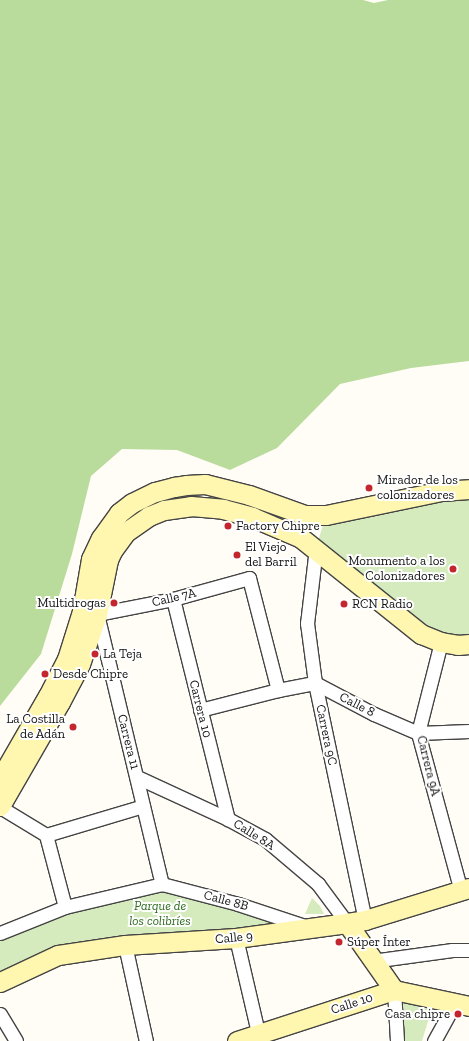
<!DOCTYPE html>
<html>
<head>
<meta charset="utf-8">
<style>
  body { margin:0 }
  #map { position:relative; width:469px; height:1041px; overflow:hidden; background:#fffdf5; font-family:"Zilla Slab",serif }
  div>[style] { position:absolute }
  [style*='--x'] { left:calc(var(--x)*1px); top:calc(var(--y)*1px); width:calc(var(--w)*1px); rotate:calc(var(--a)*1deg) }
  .green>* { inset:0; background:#d5ebbd }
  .forest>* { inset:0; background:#b9dc9c }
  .roads { filter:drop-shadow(1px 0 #444) drop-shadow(-1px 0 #444) drop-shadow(0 1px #444) drop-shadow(0 -1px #444) }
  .street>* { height:13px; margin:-6.5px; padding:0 6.5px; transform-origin:6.5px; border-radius:6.5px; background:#fff }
  .secondary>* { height:19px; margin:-9.5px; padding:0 9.5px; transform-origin:9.5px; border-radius:9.5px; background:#fff6b0 }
  .dots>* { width:11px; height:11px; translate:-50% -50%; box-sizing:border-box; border:2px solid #fff; border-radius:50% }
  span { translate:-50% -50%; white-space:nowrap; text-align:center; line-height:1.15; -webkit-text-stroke:4px #fff; paint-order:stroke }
  .poi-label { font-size:13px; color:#111 }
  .left { translate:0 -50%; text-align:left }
  .right { translate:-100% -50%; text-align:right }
  .street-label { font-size:13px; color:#111 }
  .park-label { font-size:13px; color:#2f6b1f; font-style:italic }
</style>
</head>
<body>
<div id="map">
  <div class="green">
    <i style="clip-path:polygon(469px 489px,469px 644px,441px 642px,316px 548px,326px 515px)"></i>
    <i style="clip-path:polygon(162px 884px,314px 928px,125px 945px,0 982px,0 933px)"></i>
    <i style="clip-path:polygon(312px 898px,320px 906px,324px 914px,305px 914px)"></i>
    <i style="clip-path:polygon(394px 990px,435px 998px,422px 1041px,397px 1041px)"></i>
  </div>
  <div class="forest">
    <i style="clip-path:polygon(0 0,363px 0,374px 3px,388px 0,469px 0,469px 361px,411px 368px,340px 384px,277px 448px,230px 470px,177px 450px,122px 449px,91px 476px,72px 554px,41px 654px,0 706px)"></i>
  </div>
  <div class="roads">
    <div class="street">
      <i style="--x:316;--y:548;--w:76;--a:96.8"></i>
      <i style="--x:307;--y:623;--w:61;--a:82.4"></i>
      <i style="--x:315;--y:683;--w:242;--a:78.1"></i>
      <i style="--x:173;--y:599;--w:227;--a:76"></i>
      <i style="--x:91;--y:613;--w:6;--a:9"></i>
      <i style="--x:97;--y:614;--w:77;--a:-11.2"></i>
      <i style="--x:173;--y:599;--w:79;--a:-15.4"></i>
      <i style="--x:249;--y:578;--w:116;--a:75.5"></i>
      <i style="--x:97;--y:614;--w:278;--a:76.5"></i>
      <i style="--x:441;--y:642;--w:94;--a:104.2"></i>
      <i style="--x:418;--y:733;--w:164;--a:74.8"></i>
      <i style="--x:200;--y:710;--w:81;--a:-14.4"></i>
      <i style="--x:278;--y:690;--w:38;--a:-11"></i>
      <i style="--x:315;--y:683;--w:67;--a:27.7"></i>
      <i style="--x:374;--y:714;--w:48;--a:23.4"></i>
      <i style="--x:418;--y:733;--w:51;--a:-2.2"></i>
      <i style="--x:137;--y:777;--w:100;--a:24.8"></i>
      <i style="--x:228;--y:819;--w:42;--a:28.4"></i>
      <i style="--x:265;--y:839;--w:70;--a:40.3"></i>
      <i style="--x:318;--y:884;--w:49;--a:53.4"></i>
      <i style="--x:0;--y:807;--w:54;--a:31.3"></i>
      <i style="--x:46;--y:835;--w:74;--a:75.2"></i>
      <i style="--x:46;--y:835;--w:101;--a:-16.6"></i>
      <i style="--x:0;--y:933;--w:70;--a:-21.8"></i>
      <i style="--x:65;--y:907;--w:100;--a:-13.3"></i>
      <i style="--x:162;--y:884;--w:79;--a:14.7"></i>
      <i style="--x:238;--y:904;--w:74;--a:18.2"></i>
      <i style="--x:236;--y:938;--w:106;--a:76.9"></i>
      <i style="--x:125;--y:945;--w:98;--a:77.7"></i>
      <i style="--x:372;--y:961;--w:81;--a:-7.8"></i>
      <i style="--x:452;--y:950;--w:17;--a:0"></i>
      <i style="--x:394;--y:990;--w:51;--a:86.6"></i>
      <i style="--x:0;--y:1014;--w:31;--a:59"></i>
      <i style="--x:434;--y:1041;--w:43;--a:-61.1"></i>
    </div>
    <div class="secondary">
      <i style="--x:0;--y:779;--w:96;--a:-60"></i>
      <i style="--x:48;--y:696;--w:42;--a:-62.8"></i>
      <i style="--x:67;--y:659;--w:50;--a:-72.6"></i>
      <i style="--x:82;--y:611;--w:53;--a:-80.2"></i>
      <i style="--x:91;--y:559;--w:23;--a:-65"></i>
      <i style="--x:101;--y:538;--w:31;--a:-54"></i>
      <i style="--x:119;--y:513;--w:16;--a:-38"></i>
      <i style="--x:132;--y:503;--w:25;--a:-26"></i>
      <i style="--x:155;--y:492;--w:20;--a:-15"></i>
      <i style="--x:174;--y:487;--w:12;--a:-9"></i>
      <i style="--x:186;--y:485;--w:19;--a:-3"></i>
      <i style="--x:205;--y:484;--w:45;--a:14"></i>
      <i style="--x:249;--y:495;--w:59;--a:19.7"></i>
      <i style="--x:305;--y:515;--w:21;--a:0"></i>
      <i style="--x:326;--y:515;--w:118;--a:-11.7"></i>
      <i style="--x:442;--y:491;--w:27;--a:-4"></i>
      <i style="--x:0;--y:806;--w:120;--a:-60"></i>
      <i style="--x:60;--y:702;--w:43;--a:-62.2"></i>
      <i style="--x:80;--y:664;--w:53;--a:-71.2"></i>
      <i style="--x:97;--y:614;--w:55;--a:-78.5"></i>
      <i style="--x:108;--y:560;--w:10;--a:-66"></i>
      <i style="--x:112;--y:551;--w:24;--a:-54"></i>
      <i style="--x:126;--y:532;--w:28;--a:-35"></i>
      <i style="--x:149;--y:516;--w:16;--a:-22"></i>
      <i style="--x:164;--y:510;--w:27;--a:-8"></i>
      <i style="--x:191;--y:506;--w:32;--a:5"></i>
      <i style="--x:223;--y:509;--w:30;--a:15"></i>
      <i style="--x:252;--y:517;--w:53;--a:23.2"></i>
      <i style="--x:301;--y:538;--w:154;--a:38.7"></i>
      <i style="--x:421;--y:634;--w:22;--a:22"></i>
      <i style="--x:441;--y:642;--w:17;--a:10"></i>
      <i style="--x:458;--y:645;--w:11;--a:-5"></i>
      <i style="--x:347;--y:923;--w:82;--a:55"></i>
      <i style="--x:0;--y:982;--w:64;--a:-25"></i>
      <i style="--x:58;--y:955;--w:68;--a:-8.5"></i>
      <i style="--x:125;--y:945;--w:111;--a:-3.6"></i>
      <i style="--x:236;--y:938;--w:112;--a:-7.7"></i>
      <i style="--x:347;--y:923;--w:18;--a:-9"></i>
      <i style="--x:365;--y:920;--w:109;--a:-17.1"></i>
      <i style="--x:237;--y:1041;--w:165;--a:-18"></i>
      <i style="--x:394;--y:990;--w:77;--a:12"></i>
    </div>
  </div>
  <div class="dots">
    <i style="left:369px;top:488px;background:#c4262e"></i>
    <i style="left:228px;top:526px;background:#c4262e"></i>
    <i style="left:237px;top:555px;background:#c4262e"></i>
    <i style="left:453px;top:569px;background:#c4262e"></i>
    <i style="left:114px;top:603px;background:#c4262e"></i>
    <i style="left:344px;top:604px;background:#c4262e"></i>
    <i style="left:95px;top:654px;background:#c4262e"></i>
    <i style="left:45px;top:674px;background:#c4262e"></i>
    <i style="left:73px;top:727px;background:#c4262e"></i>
    <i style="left:339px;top:942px;background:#c4262e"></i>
    <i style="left:458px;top:1014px;background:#c4262e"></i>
  </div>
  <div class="poi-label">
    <span class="left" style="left:377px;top:488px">Mirador de los<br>colonizadores</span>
    <span class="left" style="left:236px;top:526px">Factory Chipre</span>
    <span class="left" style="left:245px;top:555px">El Viejo<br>del Barril</span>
    <span class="right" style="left:445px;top:569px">Monumento a los<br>Colonizadores</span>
    <span class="right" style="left:106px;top:603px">Multidrogas</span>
    <span class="left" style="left:352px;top:604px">RCN Radio</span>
    <span class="left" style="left:103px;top:654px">La Teja</span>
    <span class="left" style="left:53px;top:674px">Desde Chipre</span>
    <span class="right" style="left:65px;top:727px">La Costilla<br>de Adán</span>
    <span class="left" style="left:347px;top:942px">Súper Ínter</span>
    <span class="right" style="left:450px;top:1014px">Casa chipre</span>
  </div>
  <div class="street-label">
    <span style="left:174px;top:598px;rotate:-13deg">Calle 7A</span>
    <span style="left:357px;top:705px;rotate:27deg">Calle 8</span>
    <span style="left:200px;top:709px;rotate:76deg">Carrera 10</span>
    <span style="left:326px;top:735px;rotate:78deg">Carrera 9C</span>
    <span style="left:128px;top:742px;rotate:76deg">Carrera 11</span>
    <span style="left:428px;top:766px;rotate:76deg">Carrera 9A</span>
    <span style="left:254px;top:835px;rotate:32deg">Calle 8A</span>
    <span style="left:226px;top:901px;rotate:15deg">Calle 8B</span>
    <span style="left:234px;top:938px;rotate:-5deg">Calle 9</span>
    <span style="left:352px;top:1004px;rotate:-18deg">Calle 10</span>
  </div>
  <div class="park-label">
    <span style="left:160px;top:914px">Parque de<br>los colibríes</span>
  </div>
</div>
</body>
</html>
